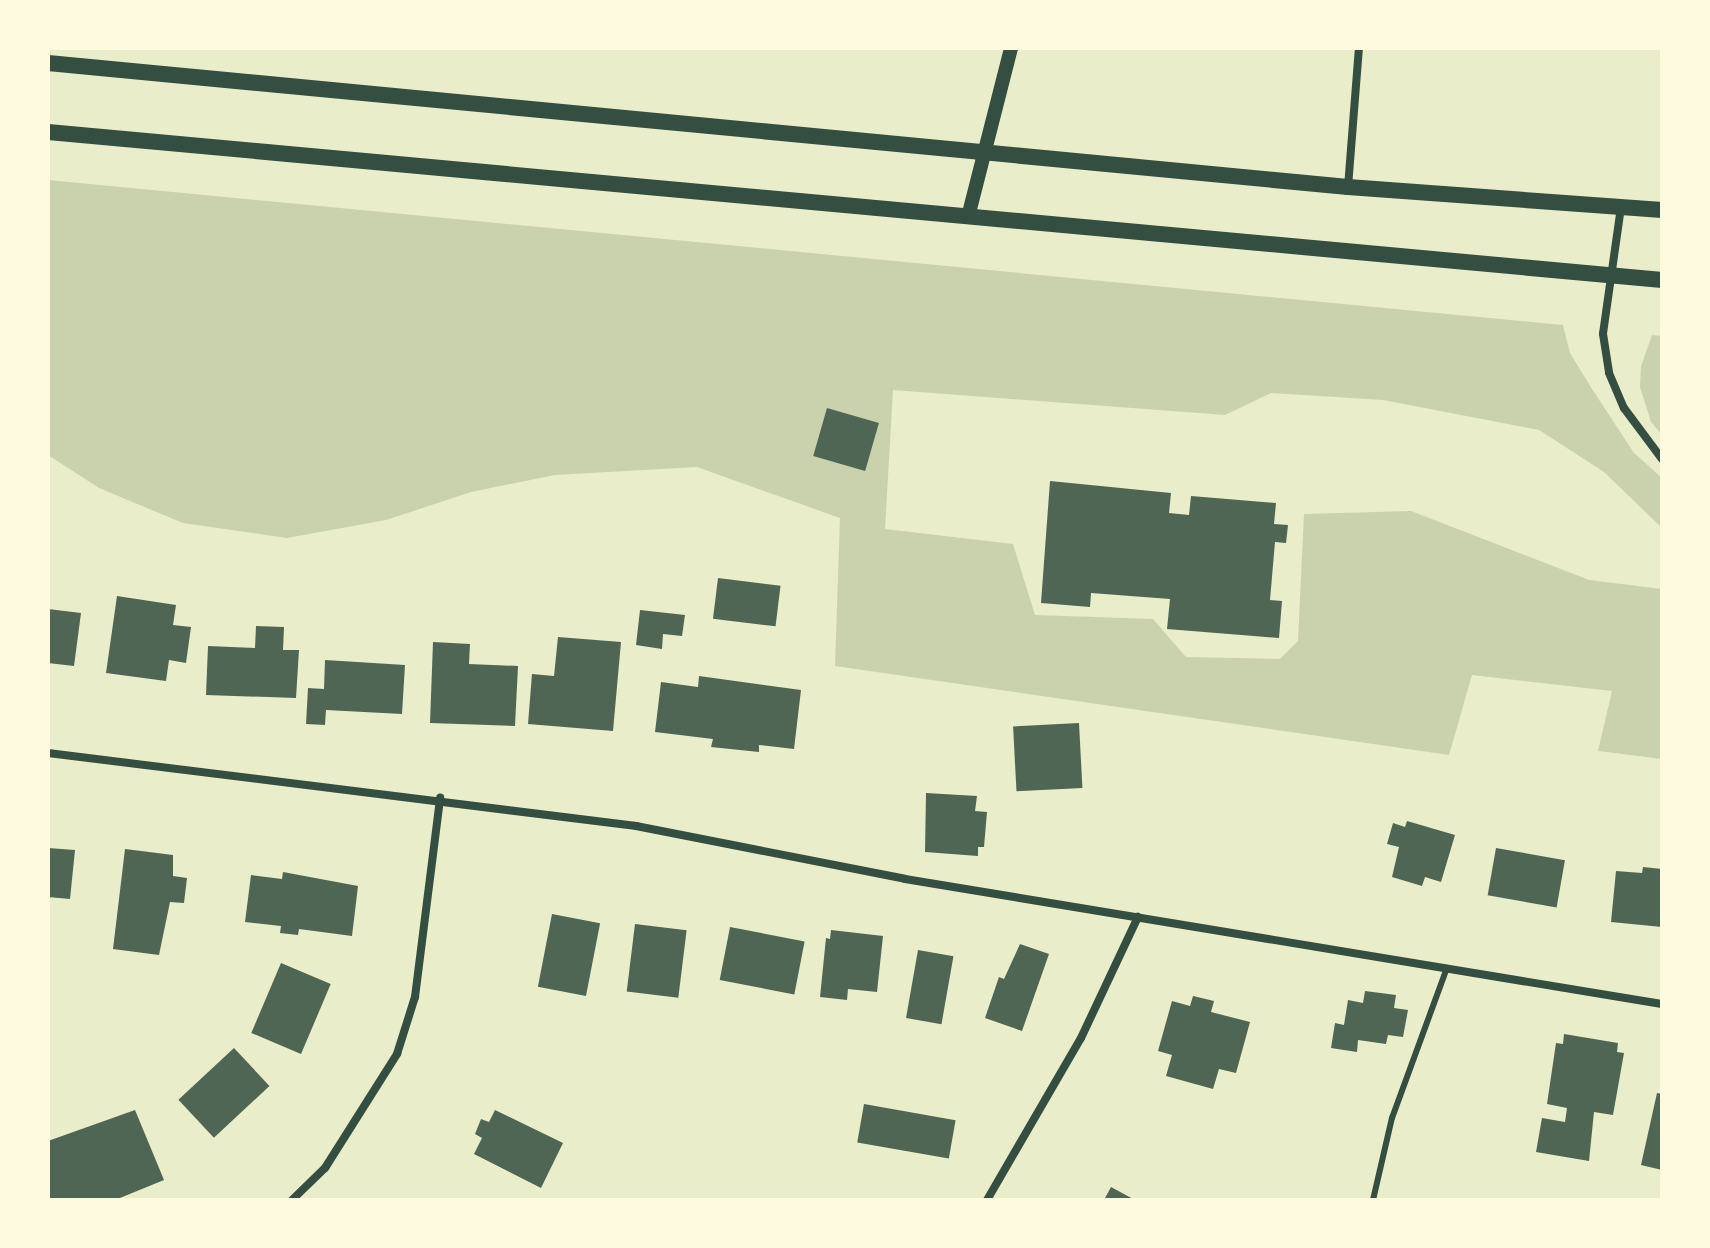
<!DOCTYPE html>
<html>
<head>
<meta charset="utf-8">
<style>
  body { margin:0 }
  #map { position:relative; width:1710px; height:1248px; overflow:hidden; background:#e9edc9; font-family:"Crimson Pro",serif }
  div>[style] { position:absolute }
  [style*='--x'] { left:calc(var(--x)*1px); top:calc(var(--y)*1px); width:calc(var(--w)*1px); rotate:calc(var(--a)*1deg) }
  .green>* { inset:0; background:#cad2ad }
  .building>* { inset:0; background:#4f6655; transform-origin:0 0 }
  .service>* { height:6px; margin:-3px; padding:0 3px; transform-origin:3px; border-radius:3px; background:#344e41 }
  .minor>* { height:8px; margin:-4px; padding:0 4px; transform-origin:4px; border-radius:4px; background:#344e41 }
  .tertiary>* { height:14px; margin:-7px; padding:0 7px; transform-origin:7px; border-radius:7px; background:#344e41 }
  .secondary>* { height:16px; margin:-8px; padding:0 8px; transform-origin:8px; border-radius:8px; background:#344e41 }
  span { translate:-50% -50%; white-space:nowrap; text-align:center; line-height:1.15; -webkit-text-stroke:6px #fefae0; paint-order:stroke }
  .frame { position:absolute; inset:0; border:50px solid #fefae0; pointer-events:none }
</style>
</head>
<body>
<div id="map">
  <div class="green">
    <i style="clip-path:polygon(48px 180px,1563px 325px,1570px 353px,1592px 389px,1634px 453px,1662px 478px,1662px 528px,1604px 472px,1539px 430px,1383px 400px,1271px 393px,1225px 415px,893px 390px,885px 529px,1013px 544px,1035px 615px,1153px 619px,1186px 657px,1280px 659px,1298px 641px,1304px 514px,1411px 511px,1589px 580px,1662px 589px,1662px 759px,1598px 751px,1612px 691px,1472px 675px,1449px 755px,835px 666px,840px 518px,697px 467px,555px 475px,471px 492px,386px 520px,287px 538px,183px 523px,99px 488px,48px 455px)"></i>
    <i style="clip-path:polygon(1652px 335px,1662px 336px,1662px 435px,1651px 422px,1640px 387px,1641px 366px)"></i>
  </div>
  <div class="building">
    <i style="left:827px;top:408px;width:54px;height:50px;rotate:16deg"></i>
    <i style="clip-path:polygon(1050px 481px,1171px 493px,1169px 513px,1189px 515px,1191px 496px,1276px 503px,1274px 524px,1288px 525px,1286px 543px,1275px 542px,1270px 600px,1282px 601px,1279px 638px,1167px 629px,1170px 599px,1091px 593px,1090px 607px,1041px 603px)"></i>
    <i style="left:718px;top:578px;width:63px;height:41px;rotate:7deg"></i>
    <i style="clip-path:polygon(117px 596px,176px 605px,173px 625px,191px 627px,186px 663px,169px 660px,166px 681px,106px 673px)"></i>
    <i style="clip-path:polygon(48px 609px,81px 613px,74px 666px,48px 663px)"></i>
    <i style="clip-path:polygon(640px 610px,685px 615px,682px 636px,663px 634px,662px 649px,636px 645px)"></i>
    <i style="clip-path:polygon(256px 626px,284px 627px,283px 650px,299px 650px,296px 698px,206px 695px,208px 646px,255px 648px)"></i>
    <i style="clip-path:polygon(558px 637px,621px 642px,613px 731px,528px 724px,532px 674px,554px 676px)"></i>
    <i style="clip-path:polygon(433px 642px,470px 644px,469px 664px,518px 666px,515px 726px,430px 723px)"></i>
    <i style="clip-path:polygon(325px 660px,405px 665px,402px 714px,326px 710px,325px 725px,306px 724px,308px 688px,324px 689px)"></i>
    <i style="clip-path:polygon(699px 676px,801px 690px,794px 749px,759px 745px,759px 752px,711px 747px,713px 739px,655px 732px,661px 682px,698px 687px)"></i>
    <i style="left:1079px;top:723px;width:65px;height:66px;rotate:87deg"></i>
    <i style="clip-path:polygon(926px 793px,977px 796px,975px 811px,987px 812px,984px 847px,978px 847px,978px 856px,925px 852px)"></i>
    <i style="clip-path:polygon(1407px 821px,1455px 835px,1441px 882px,1425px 877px,1422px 886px,1392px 877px,1399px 847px,1387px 844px,1393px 823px,1405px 827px)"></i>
    <i style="clip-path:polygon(48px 848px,75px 850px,70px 899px,48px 897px)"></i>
    <i style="left:1496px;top:848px;width:70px;height:48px;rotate:10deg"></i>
    <i style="clip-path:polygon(125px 849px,173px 855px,173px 876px,187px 878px,184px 903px,170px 902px,159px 955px,113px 949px)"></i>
    <i style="clip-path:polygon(1643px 867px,1662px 869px,1662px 927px,1611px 922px,1616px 871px,1642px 873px)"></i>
    <i style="clip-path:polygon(283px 872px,358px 886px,352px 936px,299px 929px,298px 935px,280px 933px,281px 926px,245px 922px,251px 875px,282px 879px)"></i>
    <i style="left:552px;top:914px;width:49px;height:74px;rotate:11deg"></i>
    <i style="left:635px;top:924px;width:52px;height:68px;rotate:7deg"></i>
    <i style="left:730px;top:927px;width:76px;height:54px;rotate:11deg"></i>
    <i style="clip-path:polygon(831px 930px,883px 936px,877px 992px,848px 989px,847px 1000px,820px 997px,826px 938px,830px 939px)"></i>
    <i style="clip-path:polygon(1020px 944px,1049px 954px,1022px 1031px,985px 1018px,999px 977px,1004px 979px)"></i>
    <i style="left:918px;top:950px;width:36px;height:69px;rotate:10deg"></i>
    <i style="left:281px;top:963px;width:54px;height:76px;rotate:23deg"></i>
    <i style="clip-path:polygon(1365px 991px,1396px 995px,1394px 1008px,1408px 1010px,1403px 1037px,1388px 1035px,1386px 1044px,1358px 1040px,1357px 1052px,1331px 1048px,1335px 1023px,1344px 1025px,1348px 1000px,1363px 1003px)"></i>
    <i style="clip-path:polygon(1193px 996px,1214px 1001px,1211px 1012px,1250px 1022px,1236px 1073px,1219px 1069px,1213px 1089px,1166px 1076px,1172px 1055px,1158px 1051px,1172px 1001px,1190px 1006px)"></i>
    <i style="clip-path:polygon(1564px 1034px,1618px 1043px,1617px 1052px,1624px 1053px,1613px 1115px,1594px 1112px,1589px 1161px,1536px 1152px,1542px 1118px,1565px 1122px,1567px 1108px,1547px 1104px,1556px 1043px,1563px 1044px)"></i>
    <i style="left:234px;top:1048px;width:52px;height:76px;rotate:47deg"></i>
    <i style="clip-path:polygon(1657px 1093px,1662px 1094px,1662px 1170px,1641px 1165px)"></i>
    <i style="left:864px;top:1104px;width:93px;height:39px;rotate:10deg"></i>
    <i style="clip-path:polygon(135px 1110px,164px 1180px,115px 1200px,48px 1200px,48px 1141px)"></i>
    <i style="clip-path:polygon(495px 1110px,563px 1143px,541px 1188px,474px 1154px,482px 1138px,475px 1134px,481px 1119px,489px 1122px)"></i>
    <i style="clip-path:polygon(1111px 1187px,1135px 1200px,1104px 1200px)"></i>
  </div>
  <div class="service">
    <i style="--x:1373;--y:1200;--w:84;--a:-77"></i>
    <i style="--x:1392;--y:1118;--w:160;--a:-69.9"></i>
  </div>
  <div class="minor">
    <i style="--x:1348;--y:187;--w:139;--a:-85.5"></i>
    <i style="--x:1621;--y:207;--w:128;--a:98.1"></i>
    <i style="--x:1603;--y:334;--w:39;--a:81"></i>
    <i style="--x:1609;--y:373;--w:38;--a:67"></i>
    <i style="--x:1624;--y:408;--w:64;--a:53.3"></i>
    <i style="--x:48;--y:753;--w:593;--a:7.08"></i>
    <i style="--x:636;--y:826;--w:274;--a:11.1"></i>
    <i style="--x:905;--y:879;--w:767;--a:9.38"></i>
    <i style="--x:292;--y:1200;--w:46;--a:-44.1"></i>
    <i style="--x:325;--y:1168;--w:135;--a:-57.7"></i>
    <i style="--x:397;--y:1054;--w:60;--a:-72.5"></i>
    <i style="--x:415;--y:997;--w:201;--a:-82.8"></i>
    <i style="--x:987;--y:1200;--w:187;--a:-59.9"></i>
    <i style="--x:1081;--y:1038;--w:134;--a:-64.8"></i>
  </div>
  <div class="tertiary">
    <i style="--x:968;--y:217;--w:174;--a:-75.7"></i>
  </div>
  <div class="secondary">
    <i style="--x:48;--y:63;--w:1306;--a:5.45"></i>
    <i style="--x:1348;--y:187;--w:315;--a:4.2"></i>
    <i style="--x:48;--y:132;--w:1621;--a:5.24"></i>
  </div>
  <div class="frame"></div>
</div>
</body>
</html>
